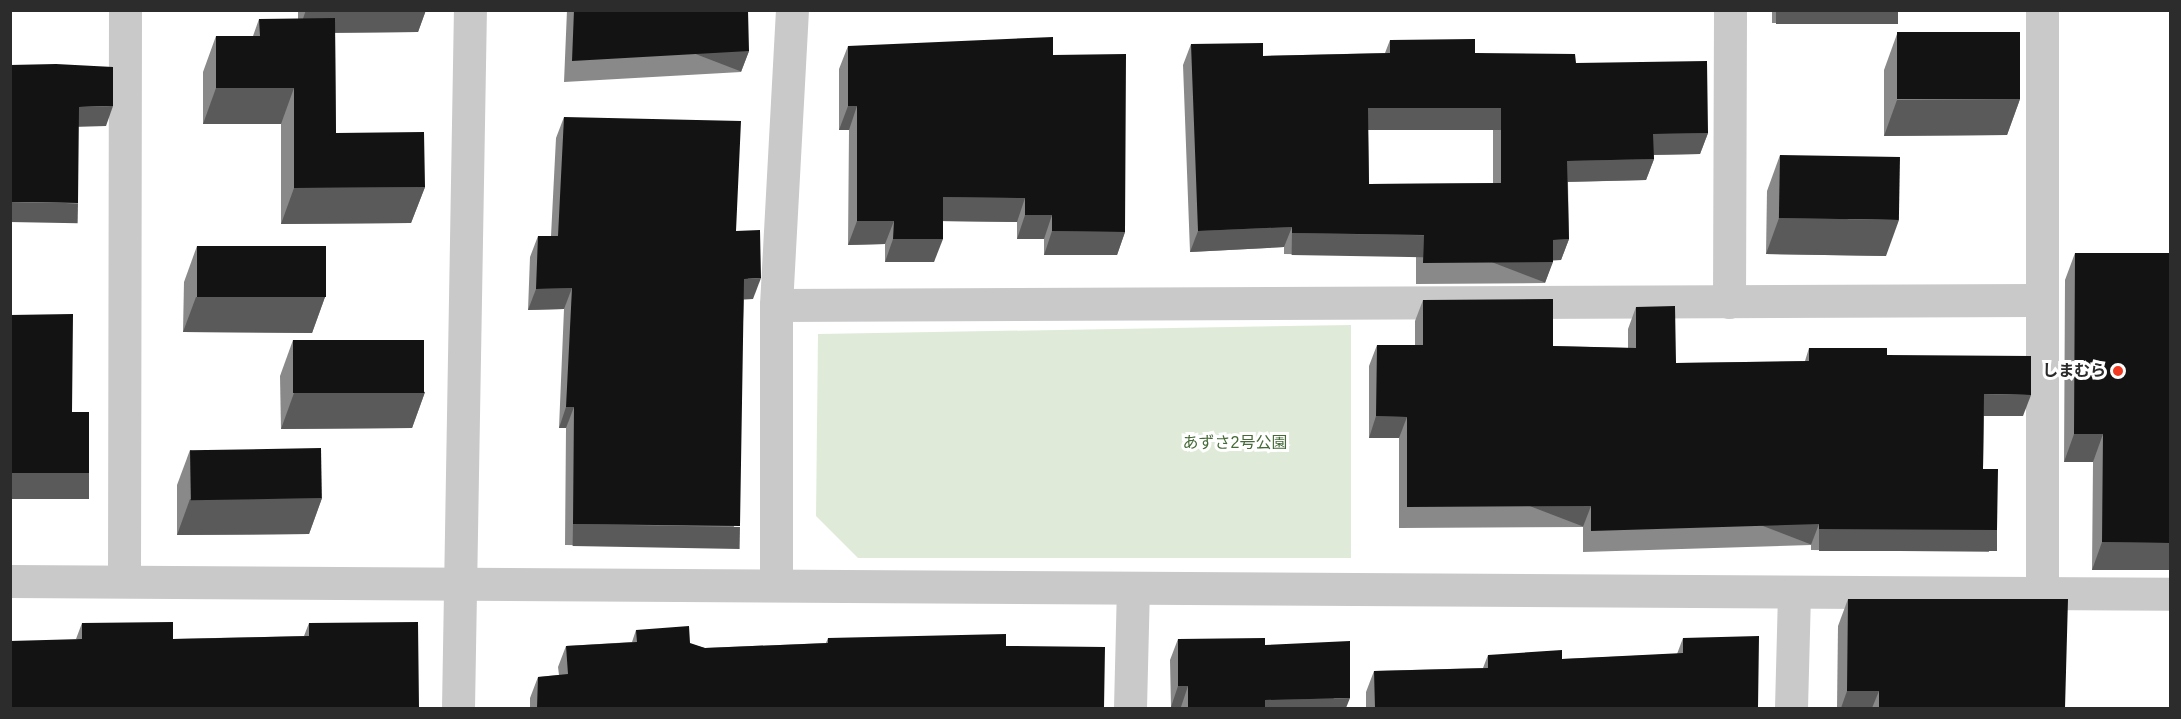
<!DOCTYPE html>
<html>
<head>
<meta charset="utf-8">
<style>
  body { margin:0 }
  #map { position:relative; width:2181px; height:719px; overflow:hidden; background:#fff; font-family:Arial,"Noto Sans JP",sans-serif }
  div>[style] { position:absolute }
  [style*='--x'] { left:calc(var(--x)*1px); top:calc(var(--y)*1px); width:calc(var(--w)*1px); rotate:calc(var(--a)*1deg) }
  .green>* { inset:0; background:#dfebd8 }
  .minor>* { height:33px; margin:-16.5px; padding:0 16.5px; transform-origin:16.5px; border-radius:16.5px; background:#c9c9c9 }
  .wall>* { inset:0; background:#898989; transform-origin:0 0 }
  .shaded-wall>* { inset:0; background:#5a5a5a; transform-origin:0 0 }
  .building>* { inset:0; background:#131313; transform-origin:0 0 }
  .dots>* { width:16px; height:16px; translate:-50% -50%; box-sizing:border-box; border:3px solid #fff; border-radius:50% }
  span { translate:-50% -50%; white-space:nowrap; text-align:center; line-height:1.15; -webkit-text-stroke:6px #fff; paint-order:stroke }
  .poi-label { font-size:16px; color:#2c2c2c; font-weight:700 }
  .right { translate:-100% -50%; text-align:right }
  .park-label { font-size:16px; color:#456a37 }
  .frame { position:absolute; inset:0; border:12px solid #2c2c2c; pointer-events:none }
</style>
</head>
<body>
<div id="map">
  <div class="green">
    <i style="clip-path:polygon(1351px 325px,1351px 558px,858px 558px,816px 516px,818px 334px)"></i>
  </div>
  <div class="minor">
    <i style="--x:2042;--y:10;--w:586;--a:90"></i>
    <i style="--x:1729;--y:302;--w:292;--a:-89.8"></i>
    <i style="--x:776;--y:305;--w:1266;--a:-0.23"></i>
    <i style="--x:10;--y:581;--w:2160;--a:0.34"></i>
    <i style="--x:124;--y:581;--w:571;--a:-89.9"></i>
    <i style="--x:776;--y:585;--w:280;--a:-90"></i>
    <i style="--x:776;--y:305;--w:295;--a:-86.9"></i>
    <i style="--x:458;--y:708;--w:698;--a:-89.02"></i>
    <i style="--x:1130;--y:708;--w:120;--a:-88.6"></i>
    <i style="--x:1791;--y:708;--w:115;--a:-88.5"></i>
  </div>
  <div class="wall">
    <i style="clip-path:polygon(298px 10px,426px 10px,418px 32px,335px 33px,336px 133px,425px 187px,411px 223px,281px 224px,281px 124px,203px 124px,203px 72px,216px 36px,253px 36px,259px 19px,298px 19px)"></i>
    <i style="clip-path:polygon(567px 10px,644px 10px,644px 12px,749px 51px,741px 72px,564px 82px)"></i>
    <i style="left:1772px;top:10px;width:126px;height:13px"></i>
    <i style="clip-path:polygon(1897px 34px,2020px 99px,2007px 135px,1884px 136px,1884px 70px)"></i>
    <i style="clip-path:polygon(evenodd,1390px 40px,1475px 53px,1576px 63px,1708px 133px,1700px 154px,1654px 155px,1654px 159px,1646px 180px,1568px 182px,1569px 239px,1561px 260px,1553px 260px,1545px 283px,1416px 284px,1416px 256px,1284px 254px,1284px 247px,1190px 252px,1183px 65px,1191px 44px,1263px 56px,1385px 53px,1390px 40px,1368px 129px,1493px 129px,1493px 183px,1369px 184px,1368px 129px)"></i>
    <i style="clip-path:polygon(848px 46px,1053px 55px,1125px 232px,1117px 255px,1044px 255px,1044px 239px,1017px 239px,1017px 222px,943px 221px,934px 262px,885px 262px,885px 244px,848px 245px,849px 130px,839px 130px,839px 69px)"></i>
    <i style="clip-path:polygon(564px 117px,736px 231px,753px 299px,744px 299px,733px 547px,565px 545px,566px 428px,559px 428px,564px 309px,528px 310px,530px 257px,538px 236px,551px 236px,556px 138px)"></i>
    <i style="clip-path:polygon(1780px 155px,1886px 256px,1766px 254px,1767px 191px)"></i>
    <i style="clip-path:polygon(197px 246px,325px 297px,312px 333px,183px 332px,184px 282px)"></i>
    <i style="clip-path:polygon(2075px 253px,2170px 253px,2170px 570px,2092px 570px,2093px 462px,2064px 462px,2065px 280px)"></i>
    <i style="clip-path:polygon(1423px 300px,1553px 346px,1628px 348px,1628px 329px,1636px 307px,1676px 363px,1805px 361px,1809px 348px,1887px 355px,2023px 416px,1984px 416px,1983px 469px,1989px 552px,1811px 550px,1811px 545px,1583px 552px,1583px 527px,1399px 528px,1399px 438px,1369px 438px,1369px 366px,1377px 345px,1415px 345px,1415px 321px)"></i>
    <i style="clip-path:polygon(293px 340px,425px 392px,412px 428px,281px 429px,280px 376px)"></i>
    <i style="clip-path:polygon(190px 450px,322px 498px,309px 534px,177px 535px,177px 485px)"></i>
    <i style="clip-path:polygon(1848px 599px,2065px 708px,1837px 708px,1838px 626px)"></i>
    <i style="clip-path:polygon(82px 623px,173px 639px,304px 636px,309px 623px,419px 708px,76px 639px)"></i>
    <i style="clip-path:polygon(636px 630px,705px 648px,826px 643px,828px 638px,1006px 646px,1104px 708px,530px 708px,530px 698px,538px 677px,559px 675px,558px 667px,566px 646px,632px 642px)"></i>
    <i style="clip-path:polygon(1683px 638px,1758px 708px,1366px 708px,1366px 692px,1374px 671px,1483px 668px,1488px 655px,1562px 659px,1677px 654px)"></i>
    <i style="clip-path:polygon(1178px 639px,1265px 645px,1346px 708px,1181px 708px,1181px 707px,1171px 707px,1170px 660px)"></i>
  </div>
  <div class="shaded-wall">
    <i style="clip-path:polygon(306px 10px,426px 10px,418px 32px,298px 33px)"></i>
    <i style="left:1776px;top:10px;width:122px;height:14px"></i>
    <i style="left:749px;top:51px;width:22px;height:177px;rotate:111deg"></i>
    <i style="clip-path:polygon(216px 88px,294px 88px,281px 124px,203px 124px)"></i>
    <i style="clip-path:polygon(2020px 99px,2007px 135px,1884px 136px,1897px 100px)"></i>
    <i style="clip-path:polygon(113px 106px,106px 126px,72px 127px,79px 107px)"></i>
    <i style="clip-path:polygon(848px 106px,857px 106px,849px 130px,839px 130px)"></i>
    <i style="left:1368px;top:108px;width:133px;height:22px"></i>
    <i style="clip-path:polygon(1708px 133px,1700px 154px,1646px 155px,1653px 134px)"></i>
    <i style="clip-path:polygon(1654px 159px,1646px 180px,1560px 182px,1567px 161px)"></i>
    <i style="clip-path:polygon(425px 187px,411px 223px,281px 224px,294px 188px)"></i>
    <i style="clip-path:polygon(943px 197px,1025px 198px,1017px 222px,934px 221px)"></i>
    <i style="left:10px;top:202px;width:68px;height:20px;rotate:1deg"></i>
    <i style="clip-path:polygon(1025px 215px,1052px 215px,1044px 239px,1017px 239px)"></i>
    <i style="clip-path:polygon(1779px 218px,1899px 220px,1886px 256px,1766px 254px)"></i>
    <i style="clip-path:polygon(857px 221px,894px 221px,885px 244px,848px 245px)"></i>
    <i style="clip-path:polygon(1292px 227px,1284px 247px,1190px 252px,1198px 231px)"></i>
    <i style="clip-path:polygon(1052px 231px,1125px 232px,1117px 255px,1044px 255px)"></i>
    <i style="left:1292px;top:233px;width:132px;height:22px;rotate:1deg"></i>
    <i style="clip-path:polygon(893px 239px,943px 239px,934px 262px,885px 262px)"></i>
    <i style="clip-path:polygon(1569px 239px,1561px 260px,1546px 261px,1553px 240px)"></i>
    <i style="left:1553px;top:262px;width:22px;height:130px;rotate:111deg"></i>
    <i style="clip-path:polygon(761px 278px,753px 299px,736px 300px,744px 279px)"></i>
    <i style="clip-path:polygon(572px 288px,564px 309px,528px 310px,536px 289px)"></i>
    <i style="clip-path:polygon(196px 297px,325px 297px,312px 333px,183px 332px)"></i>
    <i style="clip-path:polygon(425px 392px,412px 428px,281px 429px,294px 393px)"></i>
    <i style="clip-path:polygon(1984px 394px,2031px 395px,2023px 416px,1976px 416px)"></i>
    <i style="clip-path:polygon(566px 407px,574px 407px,566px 428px,559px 428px)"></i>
    <i style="clip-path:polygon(1376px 416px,1407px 417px,1399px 438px,1369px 438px)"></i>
    <i style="clip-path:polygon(2074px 434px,2103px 434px,2093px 462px,2064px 462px)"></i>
    <i style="left:10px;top:473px;width:79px;height:26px"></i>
    <i style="clip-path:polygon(322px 498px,309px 534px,177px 535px,190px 499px)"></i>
    <i style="left:1591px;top:506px;width:22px;height:184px;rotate:111deg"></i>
    <i style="left:573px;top:524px;width:167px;height:22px;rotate:1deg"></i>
    <i style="left:1819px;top:524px;width:22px;height:228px;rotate:111deg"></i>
    <i style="left:1819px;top:529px;width:178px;height:22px"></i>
    <i style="clip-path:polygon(2102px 542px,2170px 543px,2170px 570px,2092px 570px)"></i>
    <i style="clip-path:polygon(1178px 686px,1188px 686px,1181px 707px,1171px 707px)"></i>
    <i style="clip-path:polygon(1847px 691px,1879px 691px,1872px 708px,1841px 708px)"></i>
    <i style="clip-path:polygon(1350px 698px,1346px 708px,1262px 708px,1265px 700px)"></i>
  </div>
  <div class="building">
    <i style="clip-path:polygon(574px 10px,644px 10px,644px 12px,748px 10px,749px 51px,572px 61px)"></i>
    <i style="clip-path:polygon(335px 18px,336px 133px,424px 132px,425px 187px,294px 188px,294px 88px,216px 88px,216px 36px,260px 36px,259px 19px)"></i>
    <i style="left:2020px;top:32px;width:67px;height:123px;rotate:90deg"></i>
    <i style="clip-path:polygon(1053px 37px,1053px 55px,1126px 54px,1125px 232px,1052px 231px,1052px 215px,1025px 215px,1025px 198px,943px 197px,943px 239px,893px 239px,894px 221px,857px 221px,857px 106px,848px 106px,848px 46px)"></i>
    <i style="clip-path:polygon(evenodd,1475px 39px,1475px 53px,1575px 54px,1576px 63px,1707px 61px,1708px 133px,1653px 134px,1654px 159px,1567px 161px,1569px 239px,1553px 240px,1553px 262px,1423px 263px,1424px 235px,1292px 233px,1292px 227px,1198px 231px,1191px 44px,1263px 43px,1263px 56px,1390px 53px,1390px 40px,1475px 39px,1368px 108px,1501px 108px,1501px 183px,1369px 184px,1368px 108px)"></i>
    <i style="clip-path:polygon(56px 64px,113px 67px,113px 106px,79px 107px,78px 203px,10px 202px,10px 65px)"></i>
    <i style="clip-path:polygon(564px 117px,741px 121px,736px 231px,760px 230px,761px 278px,744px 279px,740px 526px,573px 524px,574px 407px,566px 407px,572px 288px,536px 289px,538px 236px,558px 236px)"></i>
    <i style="left:1780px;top:155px;width:120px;height:63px;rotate:1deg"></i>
    <i style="left:197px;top:246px;width:129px;height:51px"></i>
    <i style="clip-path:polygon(2075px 253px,2170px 253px,2170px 543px,2102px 542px,2103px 434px,2074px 434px)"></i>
    <i style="clip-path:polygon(1553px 299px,1553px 346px,1636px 348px,1636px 307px,1675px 306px,1676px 363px,1809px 361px,1809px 348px,1887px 348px,1887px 355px,2031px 356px,2031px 395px,1984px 394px,1983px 469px,1998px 469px,1997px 530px,1819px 529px,1819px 524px,1591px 531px,1591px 506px,1407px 507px,1407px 417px,1376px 416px,1377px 345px,1423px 345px,1423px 300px)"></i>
    <i style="clip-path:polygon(73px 314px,72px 412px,89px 412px,89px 473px,10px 473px,10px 315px)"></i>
    <i style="left:293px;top:340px;width:131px;height:53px"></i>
    <i style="left:321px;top:448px;width:50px;height:131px;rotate:89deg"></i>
    <i style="clip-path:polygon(1848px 599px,2068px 599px,2065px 708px,1879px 708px,1879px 691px,1847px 691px)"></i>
    <i style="clip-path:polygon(173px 622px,173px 639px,309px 636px,309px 623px,418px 622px,419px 708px,10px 708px,10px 641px,82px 639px,82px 623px)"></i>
    <i style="clip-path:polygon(689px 626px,690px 643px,705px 648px,828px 643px,828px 638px,1006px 634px,1006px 646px,1105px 647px,1104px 708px,537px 708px,538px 677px,568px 674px,566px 646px,637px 642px,636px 630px)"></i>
    <i style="clip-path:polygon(1759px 636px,1758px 708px,1375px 708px,1374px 671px,1488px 668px,1488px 655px,1562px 650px,1562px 659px,1683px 653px,1683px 638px)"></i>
    <i style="clip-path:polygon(1265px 638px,1265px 645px,1350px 641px,1350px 698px,1265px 700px,1265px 708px,1188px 708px,1188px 686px,1178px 686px,1178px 639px)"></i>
  </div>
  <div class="dots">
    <i style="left:2118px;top:371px;background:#f13921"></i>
  </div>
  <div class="poi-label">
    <span class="right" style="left:2106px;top:371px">しまむら</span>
  </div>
  <div class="park-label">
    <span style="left:1235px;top:443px">あずさ2号公園</span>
  </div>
  <div class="frame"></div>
</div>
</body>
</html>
